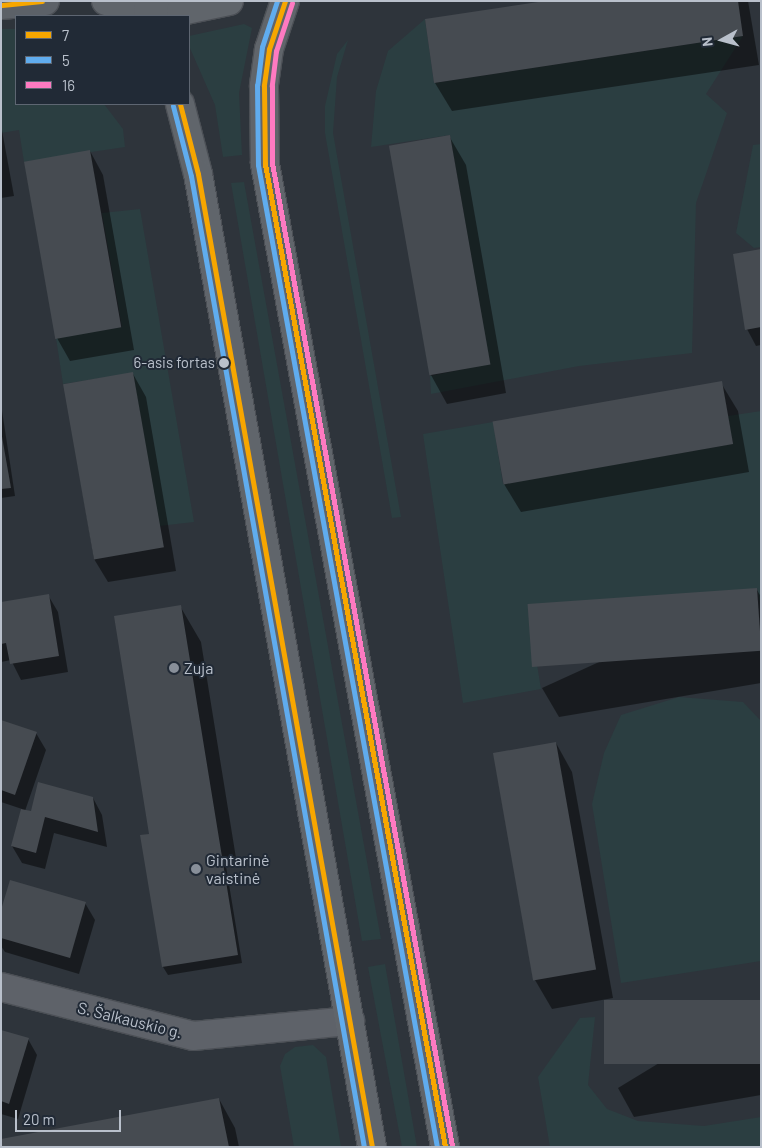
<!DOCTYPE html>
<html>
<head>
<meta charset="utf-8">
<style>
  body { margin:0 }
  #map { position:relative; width:762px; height:1148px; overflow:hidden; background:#2e343b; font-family:Barlow,sans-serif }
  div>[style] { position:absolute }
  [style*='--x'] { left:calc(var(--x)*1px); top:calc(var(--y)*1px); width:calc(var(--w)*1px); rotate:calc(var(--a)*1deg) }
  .green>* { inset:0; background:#2b3e41 }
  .shadow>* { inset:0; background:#0007 }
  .building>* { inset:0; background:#464b51; transform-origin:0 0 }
  .roads { filter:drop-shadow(1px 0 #4c5056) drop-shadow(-1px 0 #4c5056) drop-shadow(0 1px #4c5056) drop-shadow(0 -1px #4c5056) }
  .street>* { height:28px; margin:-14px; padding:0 14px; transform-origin:14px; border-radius:14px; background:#5e6269 }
  .secondary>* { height:28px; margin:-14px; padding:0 14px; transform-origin:14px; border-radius:14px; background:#5c6168 }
  .primary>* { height:28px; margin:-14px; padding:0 14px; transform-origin:14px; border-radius:14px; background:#60656b }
  .bus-1>* { height:5px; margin:-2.5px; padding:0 2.5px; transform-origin:2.5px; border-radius:2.5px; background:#f7a600 }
  .bus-2>* { height:5px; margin:-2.5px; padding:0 2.5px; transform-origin:2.5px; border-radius:2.5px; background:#60acee }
  .bus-3>* { height:5px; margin:-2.5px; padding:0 2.5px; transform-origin:2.5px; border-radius:2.5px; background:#fe7ac1 }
  .dots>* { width:14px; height:14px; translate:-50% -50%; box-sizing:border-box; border:2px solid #212a36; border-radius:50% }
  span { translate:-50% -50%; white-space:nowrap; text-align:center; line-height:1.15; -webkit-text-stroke:4px #212a36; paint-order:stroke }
  .bus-label { font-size:15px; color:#b9c0cb }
  .right { translate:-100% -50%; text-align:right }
  .poi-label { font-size:16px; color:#b9c0cb }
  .left { translate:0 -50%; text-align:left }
  .street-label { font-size:16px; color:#b9c0cb }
  .frame { position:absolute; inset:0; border:2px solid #b9c0cb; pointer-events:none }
  .legend { position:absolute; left:15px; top:15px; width:175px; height:90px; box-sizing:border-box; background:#212a36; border:1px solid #5e6672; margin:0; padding:6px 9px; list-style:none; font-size:15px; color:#b9c0cb }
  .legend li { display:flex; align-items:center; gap:10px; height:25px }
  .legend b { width:25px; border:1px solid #5e6672 }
  .north { position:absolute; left:697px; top:15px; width:50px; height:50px; -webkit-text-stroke:4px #212a36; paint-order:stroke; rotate:263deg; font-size:14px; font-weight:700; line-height:20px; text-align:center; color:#b9c0cb }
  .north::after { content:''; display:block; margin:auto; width:18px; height:22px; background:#b9c0cb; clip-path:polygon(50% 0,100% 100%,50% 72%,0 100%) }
  .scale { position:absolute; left:15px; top:1110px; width:106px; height:22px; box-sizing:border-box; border:2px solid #b9c0cb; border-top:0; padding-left:6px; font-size:15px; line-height:18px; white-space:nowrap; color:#b9c0cb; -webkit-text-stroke:4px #212a36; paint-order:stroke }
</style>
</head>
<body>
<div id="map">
  <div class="green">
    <i style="clip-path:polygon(425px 19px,434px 83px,743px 36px,706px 94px,727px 113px,696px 203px,692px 353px,579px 366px,431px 394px,430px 376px,490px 364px,450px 135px,371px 147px,376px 91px,388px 51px)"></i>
    <i style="clip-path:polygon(244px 24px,252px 28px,239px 93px,242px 155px,223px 157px,215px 105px,189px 46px,189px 36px)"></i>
    <i style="clip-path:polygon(1px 29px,16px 29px,16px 104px,104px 104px,123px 129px,125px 147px,24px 162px,19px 130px,1px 133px)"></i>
    <i style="clip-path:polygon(348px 40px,337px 77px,333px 133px,401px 517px,392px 518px,325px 133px,325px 106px,337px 54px)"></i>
    <i style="clip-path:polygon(761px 144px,761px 247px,754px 248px,736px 233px,753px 145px)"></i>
    <i style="clip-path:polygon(244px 182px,381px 939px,362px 941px,231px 183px)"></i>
    <i style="clip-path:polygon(140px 209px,194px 522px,159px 526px,133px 373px,63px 384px,56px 338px,122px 327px,102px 213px)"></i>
    <i style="clip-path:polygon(761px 411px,761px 608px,757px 588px,531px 627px,541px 689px,463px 703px,423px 434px,493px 422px,503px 484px,733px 444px,728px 416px)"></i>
    <i style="clip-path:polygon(679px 697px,743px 702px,761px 721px,761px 961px,621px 983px,592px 804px,604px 753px,621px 715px)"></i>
    <i style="clip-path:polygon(385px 964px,417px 1147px,402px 1147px,368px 967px)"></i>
    <i style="clip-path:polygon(595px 1017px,588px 1085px,607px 1109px,638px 1121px,704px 1126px,761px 1117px,761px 1147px,550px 1147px,538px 1077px,580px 1018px)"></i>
    <i style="clip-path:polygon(313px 1045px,326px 1057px,341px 1147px,294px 1147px,280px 1066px,285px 1054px,295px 1047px)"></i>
  </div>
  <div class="shadow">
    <i style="clip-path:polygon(553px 1px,748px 1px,759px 65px,452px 111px,435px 83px)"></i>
    <i style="clip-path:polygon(1px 125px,14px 196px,1px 198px)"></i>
    <i style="clip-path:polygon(449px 136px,466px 165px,506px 393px,447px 404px,431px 375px)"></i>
    <i style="clip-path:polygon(90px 151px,103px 175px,134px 350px,70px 361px,57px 338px,26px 163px)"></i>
    <i style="clip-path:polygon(761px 250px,761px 345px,756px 346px,747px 329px)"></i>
    <i style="clip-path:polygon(133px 374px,146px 397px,176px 571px,108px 582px,94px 559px,65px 385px)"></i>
    <i style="clip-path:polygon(721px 383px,738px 411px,749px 472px,521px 512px,504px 484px)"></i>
    <i style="clip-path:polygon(1px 404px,15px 496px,1px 498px)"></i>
    <i style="clip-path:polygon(757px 590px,761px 597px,761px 683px,559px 717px,542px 688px)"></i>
    <i style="clip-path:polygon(48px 595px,58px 612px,68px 672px,21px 680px,11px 660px,1px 662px,1px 603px)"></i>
    <i style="clip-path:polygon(180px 606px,201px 642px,236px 858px,225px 860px,242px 963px,168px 975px,163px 967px,151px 835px)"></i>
    <i style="clip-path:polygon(1px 721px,36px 733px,46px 750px,25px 811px,32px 813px,93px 798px,102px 815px,107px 847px,54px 833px,45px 869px,22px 863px,12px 846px,22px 809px,1px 802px)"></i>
    <i style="clip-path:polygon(556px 743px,572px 772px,613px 998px,552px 1009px,535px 980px)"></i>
    <i style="clip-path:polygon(85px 903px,95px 920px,79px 974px,5px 952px,1px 946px,1px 915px)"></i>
    <i style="clip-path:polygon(761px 1001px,761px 1095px,634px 1117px,618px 1088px)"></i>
    <i style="clip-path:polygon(1px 1031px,28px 1039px,37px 1055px,18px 1119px,1px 1114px)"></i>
    <i style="clip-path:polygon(219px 1099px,235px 1128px,239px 1147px,2px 1147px)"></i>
  </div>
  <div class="building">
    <i style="clip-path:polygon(545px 1px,738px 1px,743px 36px,434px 83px,425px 19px)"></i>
    <i style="left:450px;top:135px;width:233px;height:62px;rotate:80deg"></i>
    <i style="left:90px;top:150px;width:180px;height:67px;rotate:80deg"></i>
    <i style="clip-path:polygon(761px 249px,761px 327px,745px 330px,733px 254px)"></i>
    <i style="left:133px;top:372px;width:178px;height:71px;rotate:80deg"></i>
    <i style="left:722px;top:381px;width:64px;height:233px;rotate:80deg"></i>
    <i style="clip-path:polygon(1px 431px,11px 488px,1px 489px)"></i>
    <i style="left:757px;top:588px;width:63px;height:230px;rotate:86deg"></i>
    <i style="clip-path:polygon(49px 594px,59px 656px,10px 664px,6px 643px,1px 644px,1px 602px)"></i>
    <i style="clip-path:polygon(181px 605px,238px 955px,162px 967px,140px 835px,149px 834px,114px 616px)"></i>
    <i style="clip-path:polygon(1px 720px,37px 732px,15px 795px,1px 790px)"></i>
    <i style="left:556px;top:742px;width:231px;height:64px;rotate:80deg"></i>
    <i style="clip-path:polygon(38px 782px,93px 797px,98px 832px,45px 817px,36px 853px,11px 846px,21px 809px,31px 811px)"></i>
    <i style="clip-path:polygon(10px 880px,86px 902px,70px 958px,1px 938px,1px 910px)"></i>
    <i style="left:761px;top:1000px;width:64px;height:157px;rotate:90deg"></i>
    <i style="clip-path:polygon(1px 1030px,29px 1038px,9px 1104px,1px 1101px)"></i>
    <i style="clip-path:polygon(219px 1098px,229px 1147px,1px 1147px,1px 1139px)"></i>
  </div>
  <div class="roads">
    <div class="street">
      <i style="--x:1;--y:987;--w:198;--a:14.3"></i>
      <i style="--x:193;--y:1036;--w:158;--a:-5.5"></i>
    </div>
    <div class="secondary">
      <i style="--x:1;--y:5;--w:44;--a:-5.2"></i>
    </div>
    <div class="primary">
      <i style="--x:106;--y:1;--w:43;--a:12.1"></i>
      <i style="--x:148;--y:10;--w:33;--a:2"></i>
      <i style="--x:181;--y:11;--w:49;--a:-11.8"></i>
      <i style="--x:285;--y:1;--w:51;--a:108.4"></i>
      <i style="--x:269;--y:49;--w:37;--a:98"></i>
      <i style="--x:264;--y:86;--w:78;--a:89.3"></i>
      <i style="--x:265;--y:164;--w:999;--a:79.62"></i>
      <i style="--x:180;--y:104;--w:72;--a:75.6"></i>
      <i style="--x:198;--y:174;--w:988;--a:79.86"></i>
    </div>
  </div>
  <div class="bus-1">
    <i style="--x:285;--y:1;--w:51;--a:108.4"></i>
    <i style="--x:269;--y:49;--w:37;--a:98"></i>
    <i style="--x:264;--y:86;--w:78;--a:89.3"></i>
    <i style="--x:265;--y:164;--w:999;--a:79.62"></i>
    <i style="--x:1;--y:5;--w:41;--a:-5.6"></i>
    <i style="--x:180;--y:104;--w:72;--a:75.6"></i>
    <i style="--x:198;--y:174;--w:988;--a:79.86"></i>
  </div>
  <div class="bus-2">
    <i style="--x:277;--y:1;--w:48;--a:108.1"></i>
    <i style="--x:262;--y:47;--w:38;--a:97"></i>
    <i style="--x:257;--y:85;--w:80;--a:89.3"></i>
    <i style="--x:258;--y:165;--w:998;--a:79.67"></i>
    <i style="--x:173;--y:106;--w:72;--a:75.6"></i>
    <i style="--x:191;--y:176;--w:986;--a:79.9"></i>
  </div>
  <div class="bus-3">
    <i style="--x:292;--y:3;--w:51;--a:108.4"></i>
    <i style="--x:276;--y:51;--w:35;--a:97"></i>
    <i style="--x:272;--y:86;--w:77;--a:90"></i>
    <i style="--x:272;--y:163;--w:999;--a:79.62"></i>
  </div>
  <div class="dots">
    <i style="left:224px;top:363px;background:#b9c0cb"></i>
    <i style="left:174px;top:668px;background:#888f99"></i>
    <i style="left:196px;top:869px;background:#888f99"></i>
  </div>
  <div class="bus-label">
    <span class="right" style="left:215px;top:363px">6-asis fortas</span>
  </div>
  <div class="poi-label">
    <span class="left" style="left:184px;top:668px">Zuja</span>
    <span class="left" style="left:206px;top:869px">Gintarinė<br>vaistinė</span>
  </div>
  <div class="street-label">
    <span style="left:130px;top:1020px;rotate:14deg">S. Šalkauskio g.</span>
  </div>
  <div class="frame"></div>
  <ul class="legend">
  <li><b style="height:6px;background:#f7a600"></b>7</li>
  <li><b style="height:6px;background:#60acee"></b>5</li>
  <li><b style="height:6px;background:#fe7ac1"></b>16</li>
  </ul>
  <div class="north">N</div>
  <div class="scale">20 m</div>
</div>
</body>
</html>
